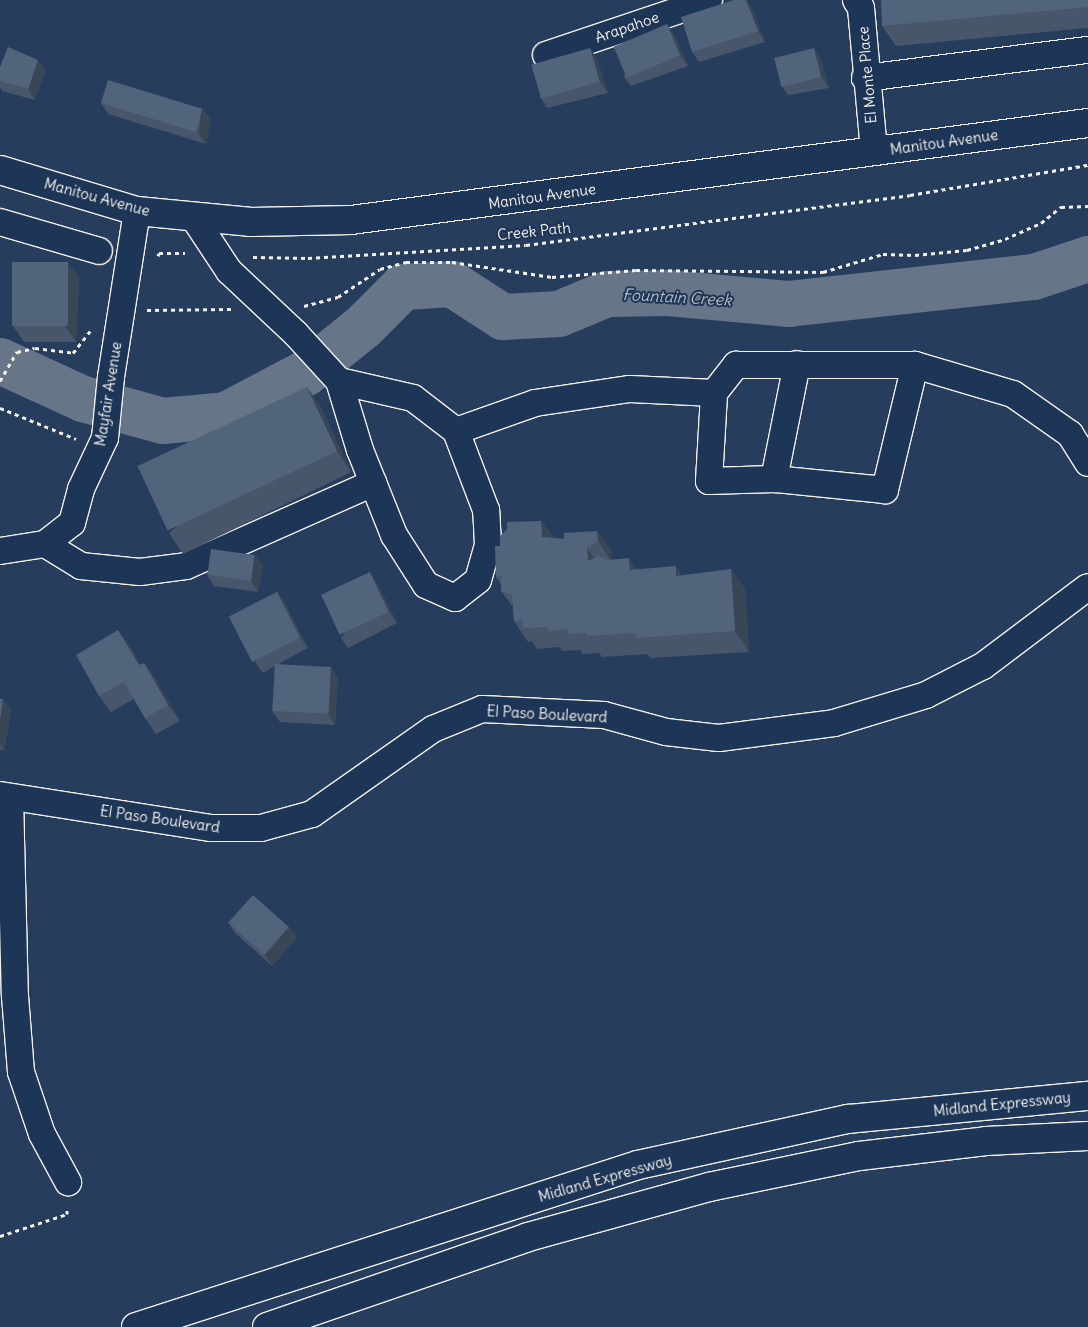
<!DOCTYPE html>
<html>
<head>
<meta charset="utf-8">
<style>
  body { margin:0 }
  #map { position:relative; width:1088px; height:1327px; overflow:hidden; background:#263d5d; font-family:Delius,sans-serif }
  div>[style] { position:absolute }
  [style*='--x'] { left:calc(var(--x)*1px); top:calc(var(--y)*1px); width:calc(var(--w)*1px); rotate:calc(var(--a)*1deg) }
  .river>* { height:46px; margin:-23px; padding:0 23px; transform-origin:23px; border-radius:23px; background:#677588 }
  .path>* { height:3px; margin-top:-1.5px; transform-origin:0; background:repeating-linear-gradient(90deg,#f4f1e8 0 4px,transparent 0 8px) }
  .roads { filter:drop-shadow(1px 0 #f4f1e8) drop-shadow(-1px 0 #f4f1e8) drop-shadow(0 1px #f4f1e8) drop-shadow(0 -1px #f4f1e8) }
  .minor>* { height:26px; margin:-13px; padding:0 13px; transform-origin:13px; border-radius:13px; background:#1d3557 }
  .major>* { height:28px; margin:-14px; padding:0 14px; transform-origin:14px; border-radius:14px; background:#1d3557 }
  .highway>* { height:28px; margin:-14px; padding:0 14px; transform-origin:14px; border-radius:14px; background:#1d3557 }
  .wall>* { inset:0; background:#47566a }
  .shaded-wall>* { inset:0; background:#394656 }
  .building>* { inset:0; background:#52647b; transform-origin:0 0 }
  span { translate:-50% -50%; white-space:nowrap; text-align:center; line-height:1.15; -webkit-text-stroke:4px #1d3557; paint-order:stroke }
  .street-label { font-size:15px; color:#f4f1e8 }
  .water-label { font-size:16px; color:#bcbfc2; font-style:italic }
</style>
</head>
<body>
<div id="map">
  <div class="river">
    <i style="--x:0;--y:361;--w:91;--a:24.6"></i>
    <i style="--x:83;--y:399;--w:83;--a:15.4"></i>
    <i style="--x:163;--y:421;--w:63;--a:-5.4"></i>
    <i style="--x:226;--y:415;--w:90;--a:-27.7"></i>
    <i style="--x:306;--y:373;--w:75;--a:-39"></i>
    <i style="--x:364;--y:326;--w:55;--a:-45"></i>
    <i style="--x:403;--y:287;--w:49;--a:-3.5"></i>
    <i style="--x:452;--y:284;--w:61;--a:32.9"></i>
    <i style="--x:503;--y:317;--w:56;--a:-3.1"></i>
    <i style="--x:559;--y:314;--w:52;--a:-22.6"></i>
    <i style="--x:607;--y:294;--w:61;--a:-0.9"></i>
    <i style="--x:668;--y:293;--w:121;--a:5.2"></i>
    <i style="--x:788;--y:304;--w:247;--a:-6.3"></i>
    <i style="--x:1034;--y:277;--w:57;--a:-18.4"></i>
  </div>
  <div class="path">
    <i style="--x:158;--y:256;--w:3;--a:-72"></i>
    <i style="--x:159;--y:253;--w:26;--a:0"></i>
    <i style="--x:253;--y:257;--w:55;--a:1"></i>
    <i style="--x:308;--y:258;--w:218;--a:-3.4"></i>
    <i style="--x:526;--y:245;--w:387;--a:-7.4"></i>
    <i style="--x:910;--y:195;--w:181;--a:-9.6"></i>
    <i style="--x:304;--y:306;--w:35;--a:-15"></i>
    <i style="--x:338;--y:297;--w:50;--a:-33.7"></i>
    <i style="--x:380;--y:269;--w:27;--a:-15"></i>
    <i style="--x:406;--y:262;--w:46;--a:0"></i>
    <i style="--x:452;--y:262;--w:101;--a:8.5"></i>
    <i style="--x:552;--y:277;--w:84;--a:-4.8"></i>
    <i style="--x:636;--y:270;--w:187;--a:0.6"></i>
    <i style="--x:823;--y:272;--w:63;--a:-16.7"></i>
    <i style="--x:883;--y:254;--w:32;--a:2"></i>
    <i style="--x:915;--y:255;--w:52;--a:-5.5"></i>
    <i style="--x:967;--y:250;--w:40;--a:-16"></i>
    <i style="--x:1005;--y:239;--w:39;--a:-24"></i>
    <i style="--x:1041;--y:223;--w:26;--a:-39"></i>
    <i style="--x:1061;--y:207;--w:27;--a:-2"></i>
    <i style="--x:147;--y:310;--w:84;--a:-0.7"></i>
    <i style="--x:0;--y:381;--w:34;--a:-60"></i>
    <i style="--x:17;--y:352;--w:18;--a:-13"></i>
    <i style="--x:35;--y:348;--w:38;--a:7"></i>
    <i style="--x:73;--y:353;--w:29;--a:-52"></i>
    <i style="--x:0;--y:408;--w:82;--a:22.2"></i>
    <i style="--x:0;--y:1236;--w:71;--a:-18.2"></i>
    <i style="--x:67;--y:1214;--w:6;--a:-90"></i>
  </div>
  <div class="roads">
    <div class="minor">
      <i style="--x:856;--y:0;--w:9;--a:58"></i>
      <i style="--x:861;--y:8;--w:144;--a:84.8"></i>
      <i style="--x:546;--y:55;--w:172;--a:-18.6"></i>
      <i style="--x:865;--y:78;--w:225;--a:-7.2"></i>
      <i style="--x:194;--y:218;--w:64;--a:56.6"></i>
      <i style="--x:229;--y:271;--w:92;--a:43.2"></i>
      <i style="--x:296;--y:334;--w:64;--a:47.5"></i>
      <i style="--x:339;--y:381;--w:72;--a:73.1"></i>
      <i style="--x:360;--y:450;--w:92;--a:68.2"></i>
      <i style="--x:394;--y:535;--w:59;--a:57.4"></i>
      <i style="--x:426;--y:585;--w:32;--a:24"></i>
      <i style="--x:455;--y:598;--w:29;--a:-38"></i>
      <i style="--x:478;--y:580;--w:36;--a:-74"></i>
      <i style="--x:488;--y:545;--w:35;--a:-93"></i>
      <i style="--x:486;--y:510;--w:85;--a:-110.8"></i>
      <i style="--x:456;--y:431;--w:54;--a:-142.5"></i>
      <i style="--x:413;--y:398;--w:76;--a:-167.1"></i>
      <i style="--x:0;--y:222;--w:103;--a:16.3"></i>
      <i style="--x:915;--y:365;--w:129;--a:103.5"></i>
      <i style="--x:885;--y:490;--w:112;--a:-174.3"></i>
      <i style="--x:774;--y:479;--w:65;--a:178.2"></i>
      <i style="--x:709;--y:481;--w:88;--a:-86.7"></i>
      <i style="--x:714;--y:393;--w:36;--a:-52"></i>
      <i style="--x:736;--y:365;--w:179;--a:0"></i>
      <i style="--x:915;--y:365;--w:102;--a:16.5"></i>
      <i style="--x:1013;--y:394;--w:70;--a:35.1"></i>
      <i style="--x:1070;--y:434;--w:34;--a:58"></i>
      <i style="--x:456;--y:431;--w:84;--a:-19.5"></i>
      <i style="--x:535;--y:403;--w:96;--a:-8.4"></i>
      <i style="--x:630;--y:389;--w:84;--a:2.7"></i>
      <i style="--x:774;--y:479;--w:117;--a:-78.7"></i>
      <i style="--x:45;--y:544;--w:42;--a:31.4"></i>
      <i style="--x:81;--y:566;--w:59;--a:5.8"></i>
      <i style="--x:140;--y:572;--w:46;--a:-7.4"></i>
      <i style="--x:186;--y:566;--w:205;--a:-23.9"></i>
      <i style="--x:0;--y:551;--w:46;--a:-8.8"></i>
      <i style="--x:45;--y:544;--w:34;--a:-38"></i>
      <i style="--x:72;--y:523;--w:35;--a:-75"></i>
      <i style="--x:81;--y:489;--w:56;--a:-64.8"></i>
      <i style="--x:105;--y:438;--w:61;--a:-84.4"></i>
      <i style="--x:111;--y:377;--w:168;--a:-81.1"></i>
      <i style="--x:0;--y:795;--w:214;--a:8.9"></i>
      <i style="--x:211;--y:828;--w:50;--a:0"></i>
      <i style="--x:261;--y:828;--w:53;--a:-15.4"></i>
      <i style="--x:312;--y:814;--w:148;--a:-35.1"></i>
      <i style="--x:433;--y:729;--w:53;--a:-22.2"></i>
      <i style="--x:482;--y:709;--w:122;--a:2.8"></i>
      <i style="--x:604;--y:715;--w:64;--a:15.3"></i>
      <i style="--x:666;--y:732;--w:53;--a:6.5"></i>
      <i style="--x:719;--y:738;--w:116;--a:-7.4"></i>
      <i style="--x:834;--y:723;--w:96;--a:-16.9"></i>
      <i style="--x:926;--y:695;--w:64;--a:-27"></i>
      <i style="--x:983;--y:666;--w:131;--a:-37"></i>
      <i style="--x:10;--y:797;--w:199;--a:88.6"></i>
      <i style="--x:15;--y:996;--w:76;--a:85.5"></i>
      <i style="--x:21;--y:1072;--w:65;--a:71.3"></i>
      <i style="--x:42;--y:1134;--w:55;--a:61.6"></i>
    </div>
    <div class="major">
      <i style="--x:0;--y:170;--w:143;--a:16.7"></i>
      <i style="--x:137;--y:211;--w:115;--a:5.5"></i>
      <i style="--x:251;--y:222;--w:100;--a:-1.1"></i>
      <i style="--x:351;--y:220;--w:743;--a:-7.5"></i>
    </div>
    <div class="highway">
      <i style="--x:136;--y:1327;--w:527;--a:-17.89"></i>
      <i style="--x:638;--y:1165;--w:215;--a:-12.4"></i>
      <i style="--x:848;--y:1119;--w:241;--a:-5.5"></i>
      <i style="--x:267;--y:1327;--w:276;--a:-19"></i>
      <i style="--x:528;--y:1237;--w:188;--a:-15.4"></i>
      <i style="--x:709;--y:1187;--w:153;--a:-11.7"></i>
      <i style="--x:859;--y:1156;--w:128;--a:-6.7"></i>
      <i style="--x:986;--y:1141;--w:102;--a:-2.8"></i>
    </div>
  </div>
  <div class="wall">
    <i style="clip-path:polygon(1088px 0,1088px 28px,896px 46px,882px 26px)"></i>
    <i style="clip-path:polygon(752px 8px,765px 42px,699px 62px,692px 52px)"></i>
    <i style="clip-path:polygon(675px 35px,688px 66px,631px 86px,623px 76px)"></i>
    <i style="clip-path:polygon(590px 48px,597px 59px,608px 93px,547px 108px,540px 97px)"></i>
    <i style="clip-path:polygon(821px 59px,829px 88px,788px 95px,781px 85px)"></i>
    <i style="clip-path:polygon(38px 60px,45px 71px,35px 100px,2px 91px,0 87px,0 67px)"></i>
    <i style="clip-path:polygon(101px 103px,211px 120px,206px 144px,108px 114px)"></i>
    <i style="clip-path:polygon(79px 278px,76px 342px,24px 342px,13px 326px)"></i>
    <i style="clip-path:polygon(321px 407px,351px 472px,183px 554px,169px 533px)"></i>
    <i style="clip-path:polygon(541px 521px,554px 538px,564px 539px,597px 531px,612px 552px,612px 560px,637px 569px,682px 576px,731px 569px,745px 589px,749px 652px,650px 658px,647px 654px,602px 657px,599px 653px,583px 654px,580px 650px,562px 651px,559px 647px,537px 649px,532px 641px,528px 642px,514px 621px,513px 607px,501px 591px,501px 585px,496px 577px)"></i>
    <i style="clip-path:polygon(263px 566px,258px 592px,214px 586px,207px 575px)"></i>
    <i style="clip-path:polygon(377px 583px,397px 623px,348px 648px,341px 638px)"></i>
    <i style="clip-path:polygon(277px 592px,285px 603px,308px 648px,278px 664px,338px 678px,335px 725px,280px 722px,272px 711px,275px 666px,263px 673px,255px 662px)"></i>
    <i style="clip-path:polygon(130px 646px,140px 665px,144px 663px,155px 678px,180px 721px,156px 734px,145px 718px,134px 699px,111px 712px,99px 696px)"></i>
    <i style="clip-path:polygon(0 699px,11px 710px,4px 751px,0 750px)"></i>
    <i style="clip-path:polygon(228px 922px,289px 927px,297px 938px,272px 966px,235px 933px)"></i>
  </div>
  <div class="shaded-wall">
    <i style="clip-path:polygon(746px 0,747px 0,752px 8px,765px 42px,758px 31px)"></i>
    <i style="clip-path:polygon(667px 24px,675px 35px,688px 66px,680px 55px)"></i>
    <i style="clip-path:polygon(590px 48px,597px 59px,608px 93px,600px 82px)"></i>
    <i style="clip-path:polygon(814px 48px,821px 59px,829px 88px,821px 77px)"></i>
    <i style="clip-path:polygon(38px 60px,45px 71px,35px 100px,28px 89px)"></i>
    <i style="clip-path:polygon(203px 109px,211px 120px,206px 144px,198px 133px)"></i>
    <i style="clip-path:polygon(68px 262px,79px 278px,76px 342px,65px 326px)"></i>
    <i style="clip-path:polygon(307px 387px,321px 407px,351px 472px,337px 451px)"></i>
    <i style="clip-path:polygon(541px 521px,556px 541px,542px 537px)"></i>
    <i style="clip-path:polygon(597px 531px,612px 552px,612px 562px,598px 541px)"></i>
    <i style="clip-path:polygon(587px 548px,602px 569px,588px 561px)"></i>
    <i style="clip-path:polygon(255px 555px,263px 566px,258px 592px,251px 581px)"></i>
    <i style="clip-path:polygon(629px 558px,643px 579px,630px 570px)"></i>
    <i style="clip-path:polygon(676px 566px,690px 587px,676px 576px)"></i>
    <i style="clip-path:polygon(731px 569px,745px 589px,749px 652px,735px 631px)"></i>
    <i style="clip-path:polygon(370px 572px,377px 583px,397px 623px,389px 612px)"></i>
    <i style="clip-path:polygon(277px 592px,285px 603px,308px 648px,300px 637px)"></i>
    <i style="clip-path:polygon(118px 630px,130px 646px,150px 681px,139px 665px)"></i>
    <i style="clip-path:polygon(144px 663px,155px 678px,180px 721px,168px 705px)"></i>
    <i style="clip-path:polygon(331px 667px,338px 678px,335px 725px,328px 714px)"></i>
    <i style="clip-path:polygon(3px 699px,11px 710px,4px 751px,0 744px,0 719px)"></i>
    <i style="clip-path:polygon(289px 927px,297px 938px,272px 966px,265px 955px)"></i>
  </div>
  <div class="building">
    <i style="clip-path:polygon(734px 0,746px 0,758px 31px,692px 52px,681px 17px)"></i>
    <i style="clip-path:polygon(881px 0,1088px 0,1088px 7px,882px 26px)"></i>
    <i style="left:667px;top:24px;width:34px;height:58px;rotate:67deg"></i>
    <i style="clip-path:polygon(8px 47px,38px 60px,28px 89px,0 81px,0 67px)"></i>
    <i style="left:590px;top:48px;width:35px;height:61px;rotate:74deg"></i>
    <i style="left:814px;top:48px;width:30px;height:41px;rotate:76deg"></i>
    <i style="left:108px;top:80px;width:99px;height:24px;rotate:17deg"></i>
    <i style="left:12px;top:262px;width:56px;height:64px"></i>
    <i style="left:307px;top:387px;width:71px;height:187px;rotate:65deg"></i>
    <i style="clip-path:polygon(541px 521px,542px 537px,564px 539px,564px 533px,597px 531px,598px 541px,587px 548px,588px 561px,599px 556px,607px 560px,629px 558px,630px 570px,676px 566px,676px 576px,731px 569px,735px 631px,636px 638px,635px 633px,587px 636px,587px 633px,568px 634px,568px 629px,548px 631px,547px 627px,523px 628px,523px 620px,514px 621px,512px 595px,501px 591px,501px 576px,496px 577px,495px 546px,500px 546px,500px 536px,507px 529px,507px 522px)"></i>
    <i style="left:211px;top:549px;width:44px;height:26px;rotate:8deg"></i>
    <i style="left:370px;top:572px;width:44px;height:54px;rotate:65deg"></i>
    <i style="left:277px;top:592px;width:51px;height:54px;rotate:63deg"></i>
    <i style="clip-path:polygon(118px 630px,139px 665px,144px 663px,168px 705px,145px 718px,124px 682px,99px 696px,76px 655px)"></i>
    <i style="left:275px;top:664px;width:56px;height:47px;rotate:3deg"></i>
    <i style="clip-path:polygon(0 699px,3px 699px,0 719px)"></i>
    <i style="left:253px;top:895px;width:48px;height:37px;rotate:42deg"></i>
  </div>
  <div class="street-label">
    <span style="left:627px;top:27px;rotate:-19deg">Arapahoe</span>
    <span style="left:867px;top:75px;rotate:-95deg">El Monte Place</span>
    <span style="left:944px;top:142px;rotate:-8deg">Manitou Avenue</span>
    <span style="left:542px;top:196px;rotate:-8deg">Manitou Avenue</span>
    <span style="left:97px;top:197px;rotate:15deg">Manitou Avenue</span>
    <span style="left:534px;top:231px;rotate:-6deg">Creek Path</span>
    <span style="left:108px;top:394px;rotate:-81deg">Mayfair Avenue</span>
    <span style="left:547px;top:714px;rotate:3deg">El Paso Boulevard</span>
    <span style="left:160px;top:819px;rotate:8deg">El Paso Boulevard</span>
    <span style="left:1002px;top:1104px;rotate:-6deg">Midland Expressway</span>
    <span style="left:605px;top:1178px;rotate:-16deg">Midland Expressway</span>
  </div>
  <div class="water-label">
    <span style="left:677px;top:297px;rotate:3deg">Fountain Creek</span>
  </div>
</div>
</body>
</html>
